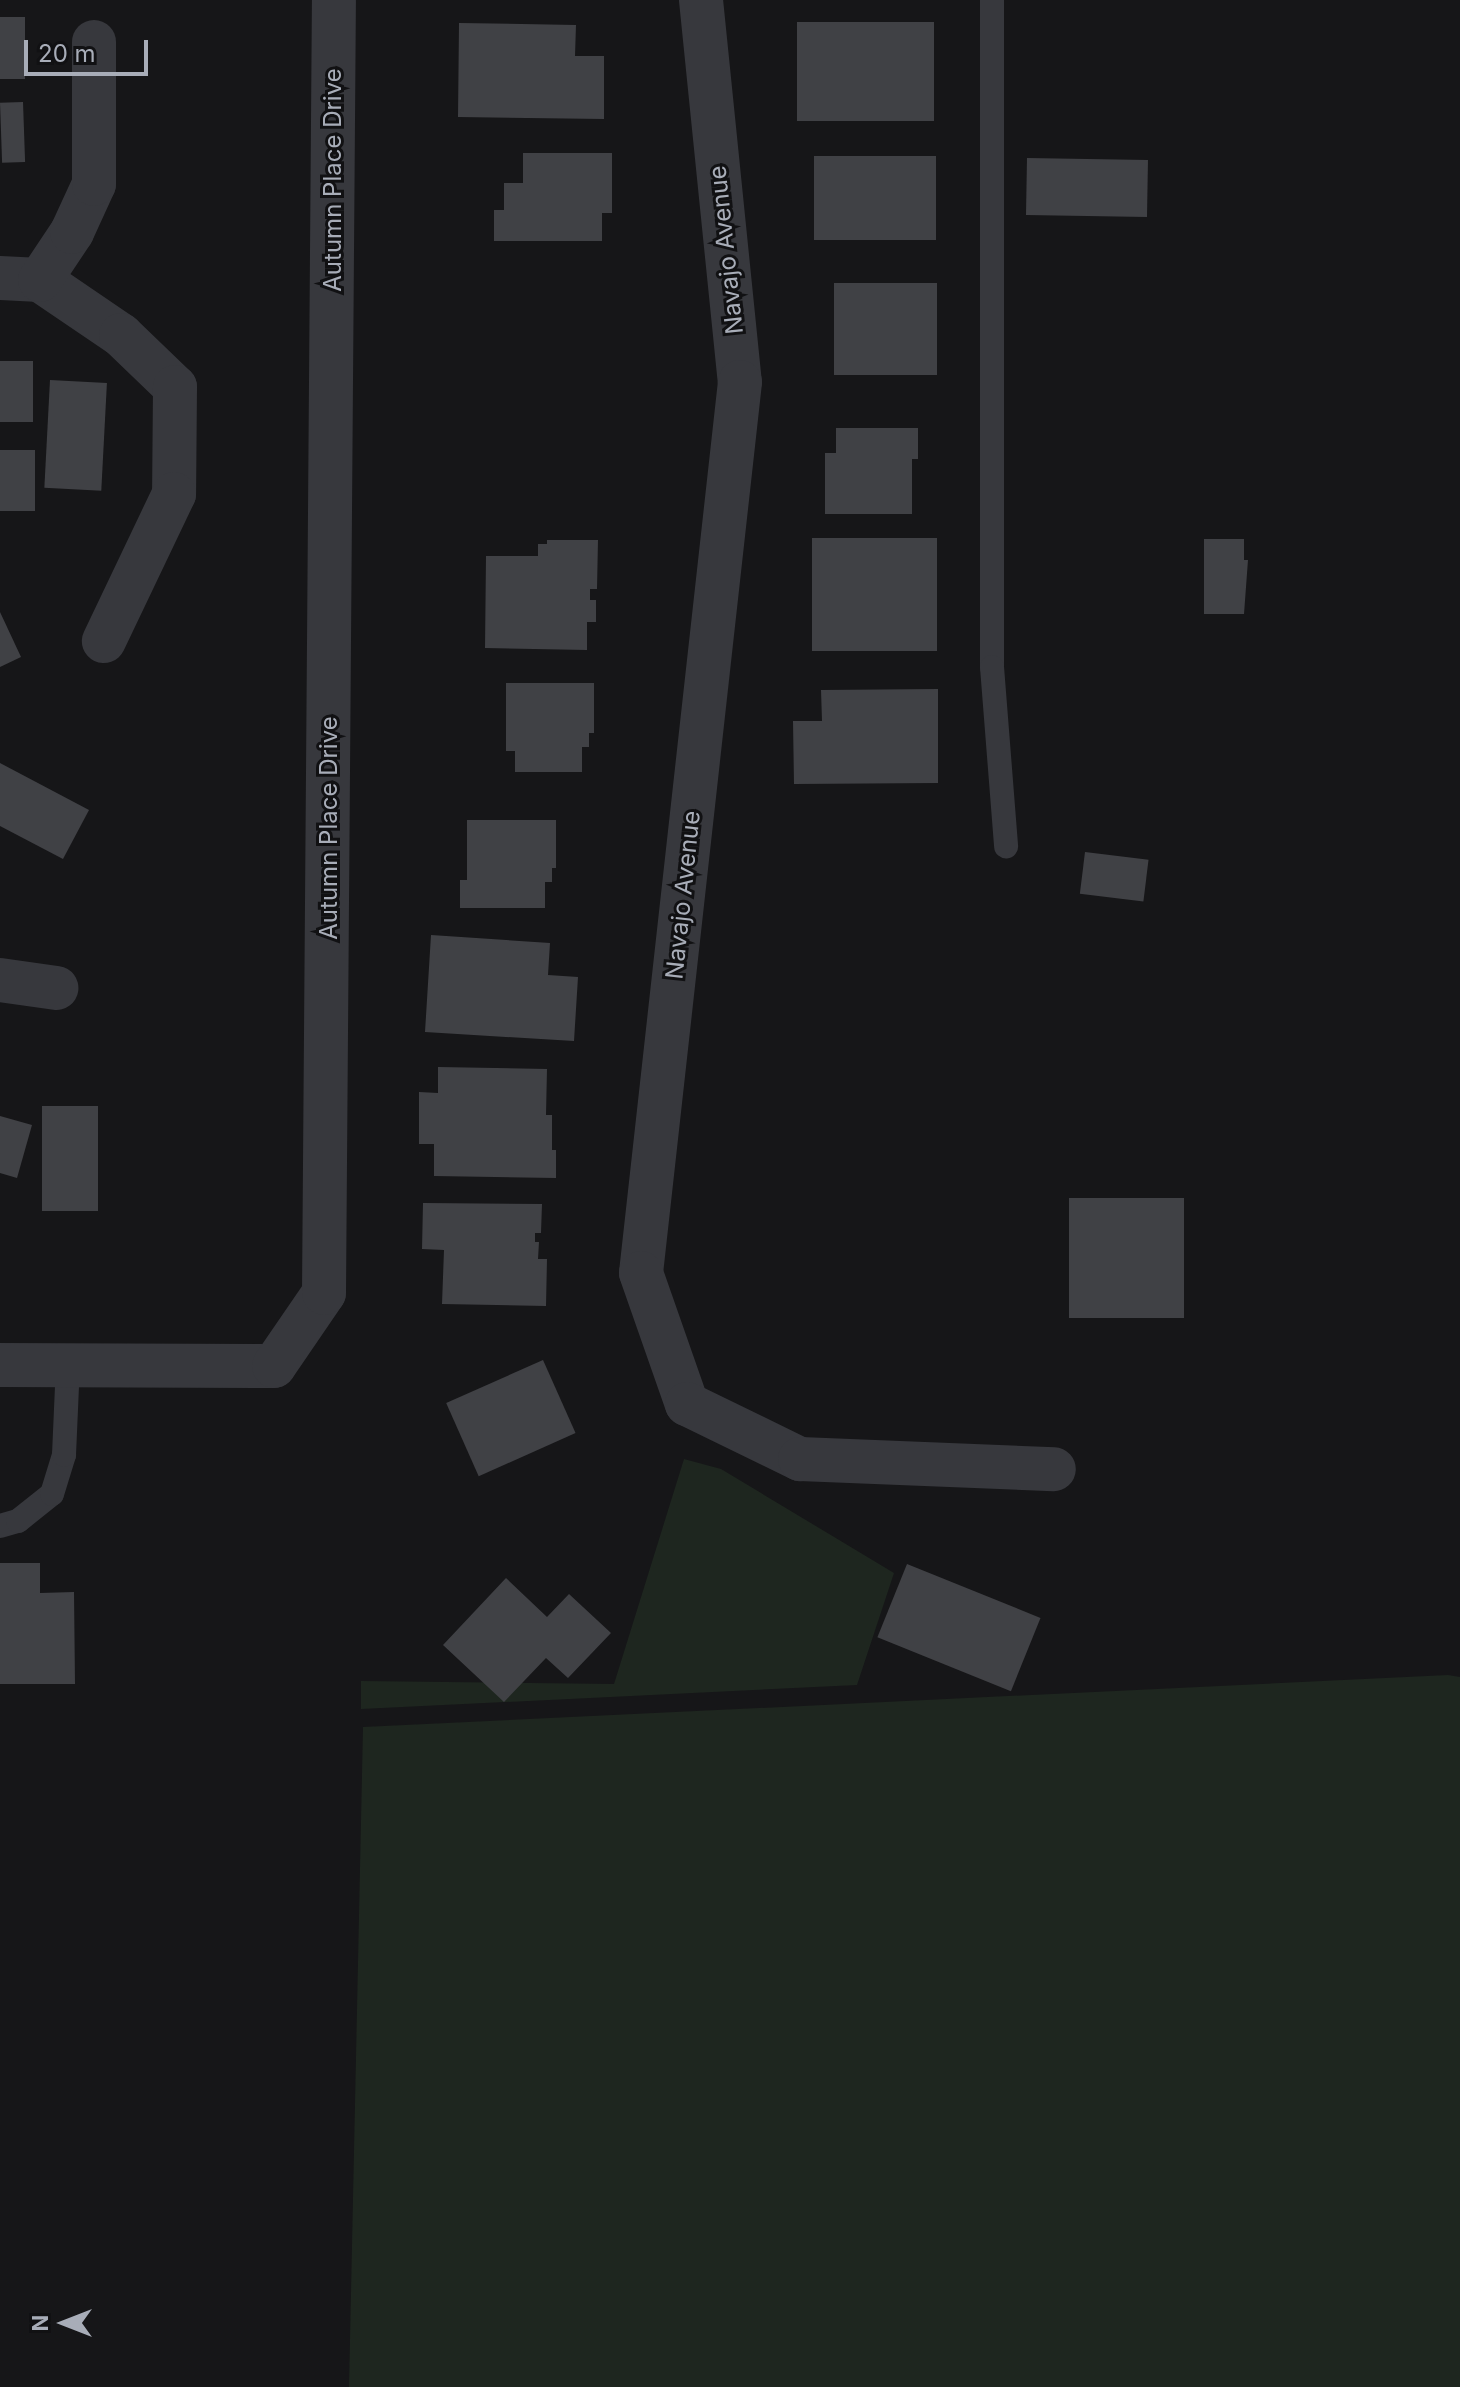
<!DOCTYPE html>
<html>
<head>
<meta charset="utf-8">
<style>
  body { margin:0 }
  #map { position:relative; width:1460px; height:2387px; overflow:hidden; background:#161618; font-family:Inter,sans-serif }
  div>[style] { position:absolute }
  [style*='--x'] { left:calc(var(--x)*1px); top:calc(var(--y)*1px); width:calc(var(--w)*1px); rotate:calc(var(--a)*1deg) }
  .green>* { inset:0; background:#1e261f }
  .building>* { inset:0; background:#404145; transform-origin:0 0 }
  .lane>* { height:24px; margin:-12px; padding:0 12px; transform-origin:12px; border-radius:12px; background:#37383d }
  .street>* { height:44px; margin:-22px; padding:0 22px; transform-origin:22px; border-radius:22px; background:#37383d }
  span { translate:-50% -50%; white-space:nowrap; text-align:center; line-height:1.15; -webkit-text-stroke:6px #111113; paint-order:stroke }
  .street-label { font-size:24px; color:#a8adb8 }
  .north { position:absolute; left:24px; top:2283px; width:80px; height:80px; -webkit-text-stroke:6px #111113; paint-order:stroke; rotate:270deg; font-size:22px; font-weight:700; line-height:32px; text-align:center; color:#a8adb8 }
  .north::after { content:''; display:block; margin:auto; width:28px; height:36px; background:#a8adb8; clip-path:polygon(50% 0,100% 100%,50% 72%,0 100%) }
  .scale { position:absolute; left:24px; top:40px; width:124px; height:36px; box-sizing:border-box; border:4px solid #a8adb8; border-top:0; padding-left:10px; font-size:24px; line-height:28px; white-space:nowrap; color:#a8adb8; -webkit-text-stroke:6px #111113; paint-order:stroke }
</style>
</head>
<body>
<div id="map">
  <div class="green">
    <i style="clip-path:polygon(684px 1459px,721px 1469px,894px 1573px,857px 1685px,361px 1709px,361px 1681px,614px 1684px)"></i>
    <i style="clip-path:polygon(1448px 1675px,1460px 1677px,1460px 2387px,349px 2387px,363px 1727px)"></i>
  </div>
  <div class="building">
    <i style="left:0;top:17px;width:25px;height:62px"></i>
    <i style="left:797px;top:22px;width:137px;height:99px"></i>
    <i style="clip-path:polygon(459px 23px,576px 25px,575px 56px,604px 56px,604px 119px,458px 117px)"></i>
    <i style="left:23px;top:102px;width:60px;height:23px;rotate:88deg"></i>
    <i style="clip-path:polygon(523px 153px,612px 153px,612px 213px,602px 213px,602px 241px,494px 241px,494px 210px,504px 210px,504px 183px,523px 183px)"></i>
    <i style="left:814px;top:156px;width:122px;height:84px"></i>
    <i style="left:1027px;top:158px;width:121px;height:57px;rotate:1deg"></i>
    <i style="left:834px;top:283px;width:103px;height:92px"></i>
    <i style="left:0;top:361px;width:33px;height:61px"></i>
    <i style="left:50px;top:380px;width:57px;height:108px;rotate:3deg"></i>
    <i style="clip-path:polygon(836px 428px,918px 428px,918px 459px,912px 459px,912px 514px,825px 514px,825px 453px,836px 453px)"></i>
    <i style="left:0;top:450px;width:35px;height:61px"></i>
    <i style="left:812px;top:538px;width:125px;height:113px"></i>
    <i style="clip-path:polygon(1204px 539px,1244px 539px,1244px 560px,1248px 560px,1244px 614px,1204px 614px)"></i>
    <i style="clip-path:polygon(547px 540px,598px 540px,597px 589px,590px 589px,590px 600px,596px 600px,596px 622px,587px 622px,587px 650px,485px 648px,486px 556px,538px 556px,538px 544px,547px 544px)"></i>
    <i style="clip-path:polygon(0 612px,21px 657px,0 667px)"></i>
    <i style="clip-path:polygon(506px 683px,594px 683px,594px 733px,589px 733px,589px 747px,582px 747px,582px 772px,515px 772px,515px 751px,506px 751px)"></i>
    <i style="clip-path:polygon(938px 689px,938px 783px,794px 784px,793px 721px,822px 721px,821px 690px)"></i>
    <i style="clip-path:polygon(0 763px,89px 810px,63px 859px,0 826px)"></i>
    <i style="clip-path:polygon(467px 820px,556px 820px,556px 868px,552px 868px,552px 882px,545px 882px,545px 908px,460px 908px,460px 880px,467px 880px)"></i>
    <i style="left:1085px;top:852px;width:64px;height:42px;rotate:7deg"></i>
    <i style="clip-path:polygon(431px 935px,550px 943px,548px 975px,578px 977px,574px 1041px,425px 1032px)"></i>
    <i style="clip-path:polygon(438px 1067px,547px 1069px,546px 1115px,552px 1115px,552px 1150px,556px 1150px,556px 1178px,434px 1176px,434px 1144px,419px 1144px,419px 1092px,438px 1093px)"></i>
    <i style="left:42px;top:1106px;width:56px;height:105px"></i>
    <i style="clip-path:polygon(0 1116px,32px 1125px,17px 1178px,0 1173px)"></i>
    <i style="left:1069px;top:1198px;width:115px;height:120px"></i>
    <i style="clip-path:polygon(423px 1203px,542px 1204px,541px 1233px,535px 1233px,535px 1242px,539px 1242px,538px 1259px,547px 1259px,546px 1306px,442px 1304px,444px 1250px,422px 1249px)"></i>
    <i style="left:543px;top:1360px;width:80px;height:106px;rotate:66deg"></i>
    <i style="clip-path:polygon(0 1563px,40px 1563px,40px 1593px,74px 1592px,75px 1684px,0 1684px)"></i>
    <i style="left:907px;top:1564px;width:144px;height:79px;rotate:22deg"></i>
    <i style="clip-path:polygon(506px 1578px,547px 1617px,569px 1594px,611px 1633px,568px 1678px,546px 1658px,504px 1702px,443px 1645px)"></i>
  </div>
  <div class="lane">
    <i style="--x:992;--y:0;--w:667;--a:90"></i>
    <i style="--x:992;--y:667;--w:180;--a:85.5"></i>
    <i style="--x:0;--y:1526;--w:19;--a:-16"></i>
    <i style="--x:18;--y:1521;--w:43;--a:-38.5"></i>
    <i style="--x:52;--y:1494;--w:41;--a:-72.9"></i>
    <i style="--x:64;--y:1455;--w:90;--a:-87.5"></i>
  </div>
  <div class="street">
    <i style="--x:701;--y:0;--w:384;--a:84.2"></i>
    <i style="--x:740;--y:382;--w:896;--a:96.34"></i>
    <i style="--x:641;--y:1273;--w:139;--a:70.7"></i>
    <i style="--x:687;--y:1404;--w:126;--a:26"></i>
    <i style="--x:800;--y:1459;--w:254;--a:2.3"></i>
    <i style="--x:0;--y:278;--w:40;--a:2.9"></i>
    <i style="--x:40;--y:280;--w:98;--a:34.2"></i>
    <i style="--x:121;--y:335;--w:75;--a:43.9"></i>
    <i style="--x:175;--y:387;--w:107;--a:90.5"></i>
    <i style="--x:174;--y:494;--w:163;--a:115.5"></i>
    <i style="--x:40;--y:280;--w:58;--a:-56.3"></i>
    <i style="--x:72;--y:232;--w:53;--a:-65.4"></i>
    <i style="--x:94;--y:184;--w:142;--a:-90"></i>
    <i style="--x:0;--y:980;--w:57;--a:8.1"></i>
    <i style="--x:0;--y:1365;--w:274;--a:0.2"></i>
    <i style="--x:274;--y:1366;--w:88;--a:-55.6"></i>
    <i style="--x:324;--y:1293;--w:1293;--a:-89.56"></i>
  </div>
  <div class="street-label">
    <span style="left:333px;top:180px;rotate:-90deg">Autumn Place Drive</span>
    <span style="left:726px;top:250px;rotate:-96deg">Navajo Avenue</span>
    <span style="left:329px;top:828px;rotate:-90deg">Autumn Place Drive</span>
    <span style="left:683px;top:895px;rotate:-84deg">Navajo Avenue</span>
  </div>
  <div class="north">N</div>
  <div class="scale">20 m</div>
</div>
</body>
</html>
